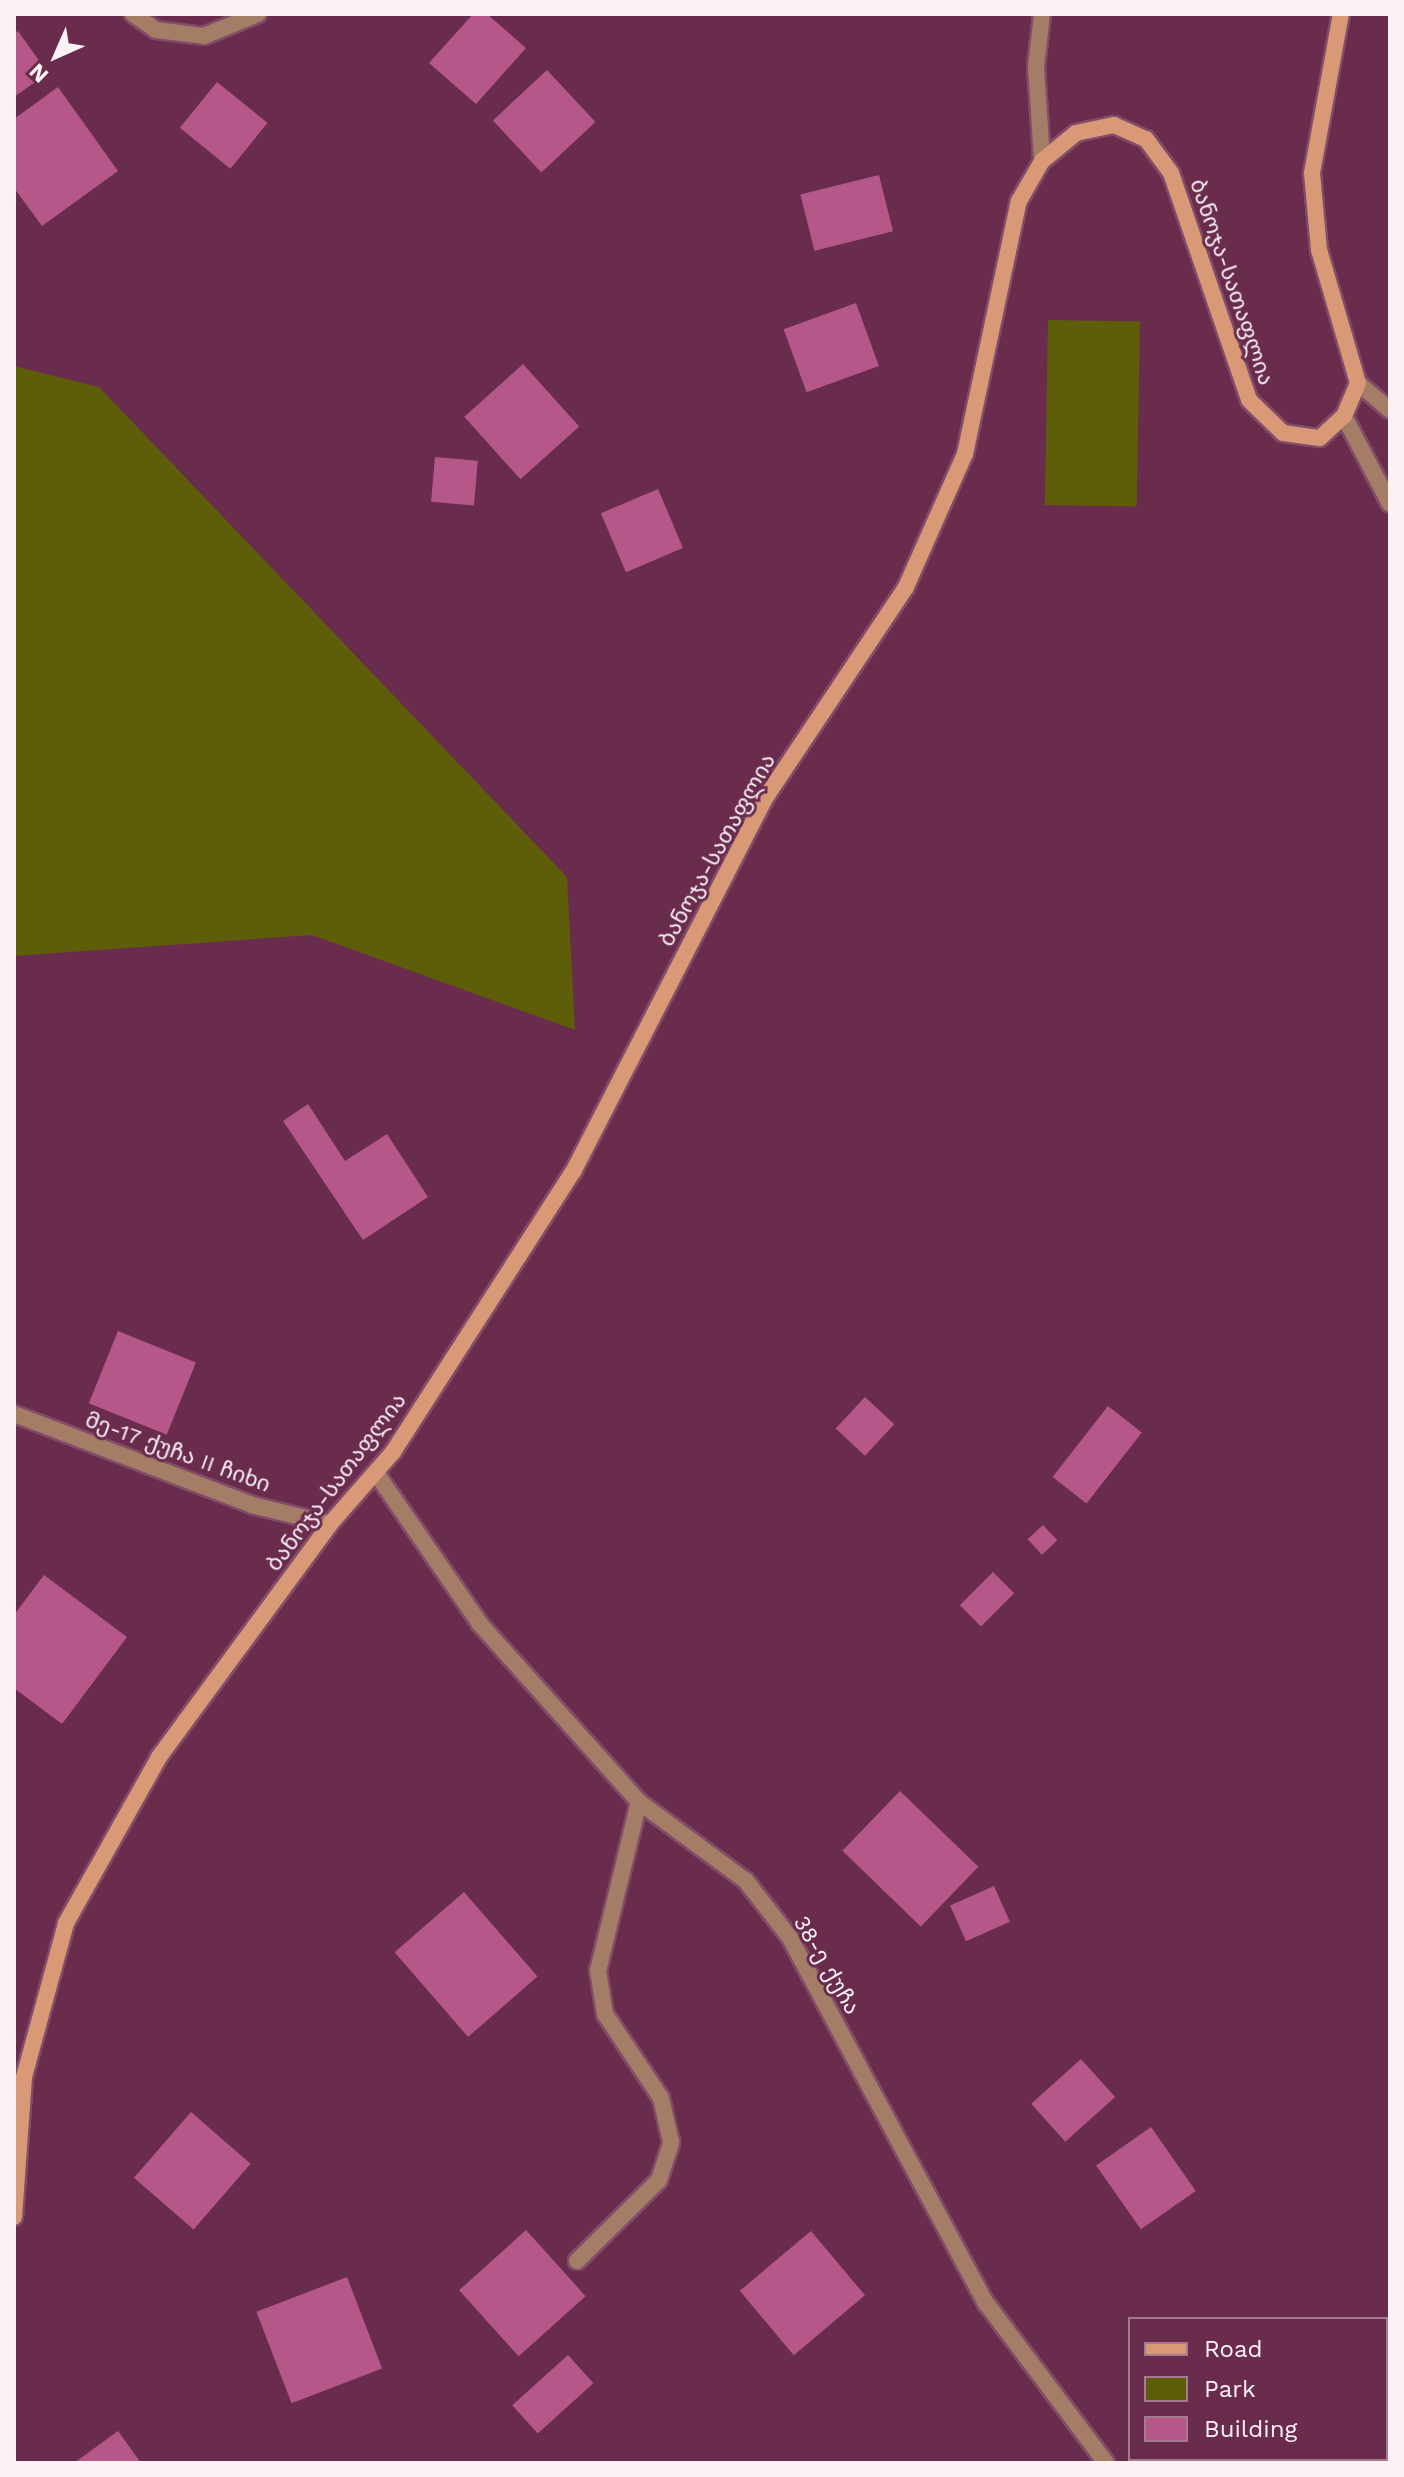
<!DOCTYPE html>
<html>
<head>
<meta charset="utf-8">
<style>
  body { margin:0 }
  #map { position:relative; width:1404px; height:2477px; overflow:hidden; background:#6a2c4d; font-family:"Work Sans","Noto Sans Georgian",sans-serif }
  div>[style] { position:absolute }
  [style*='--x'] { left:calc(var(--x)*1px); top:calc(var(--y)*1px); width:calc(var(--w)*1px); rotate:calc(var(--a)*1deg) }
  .green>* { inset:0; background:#5d5d0a; transform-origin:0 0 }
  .building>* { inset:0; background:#b55788; transform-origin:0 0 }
  .roads { filter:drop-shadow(2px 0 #814c68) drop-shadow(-2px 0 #814c68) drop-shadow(0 2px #814c68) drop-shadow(0 -2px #814c68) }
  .lane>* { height:16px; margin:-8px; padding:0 8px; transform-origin:8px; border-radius:8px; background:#a57c66 }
  .street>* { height:16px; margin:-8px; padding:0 8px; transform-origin:8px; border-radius:8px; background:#a57c66 }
  .secondary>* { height:16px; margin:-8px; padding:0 8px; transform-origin:8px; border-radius:8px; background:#d99976 }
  span { translate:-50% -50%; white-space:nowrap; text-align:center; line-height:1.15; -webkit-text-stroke:6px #6a2c4d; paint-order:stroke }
  .street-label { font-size:22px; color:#faf2f5 }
  .frame { position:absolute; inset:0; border:16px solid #faf2f5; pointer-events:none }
  .legend { position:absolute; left:1128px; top:2317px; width:260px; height:144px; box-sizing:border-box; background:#6a2c4d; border:2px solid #a47b90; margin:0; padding:10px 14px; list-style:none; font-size:24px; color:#faf2f5 }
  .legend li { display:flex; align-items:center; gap:16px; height:40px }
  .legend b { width:40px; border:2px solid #a47b90 }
  .north { position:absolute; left:16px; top:16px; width:80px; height:80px; -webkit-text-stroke:6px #6a2c4d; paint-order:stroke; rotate:225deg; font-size:22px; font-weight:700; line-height:32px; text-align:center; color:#faf2f5 }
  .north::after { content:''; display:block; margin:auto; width:28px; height:36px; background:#faf2f5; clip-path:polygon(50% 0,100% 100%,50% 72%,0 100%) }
</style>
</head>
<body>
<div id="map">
  <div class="green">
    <i style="left:1048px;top:320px;width:92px;height:185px;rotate:1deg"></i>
    <i style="clip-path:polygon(14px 366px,99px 387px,567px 877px,575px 1030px,312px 935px,14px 956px)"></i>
  </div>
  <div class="building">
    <i style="clip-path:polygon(473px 14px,487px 14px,526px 48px,476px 104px,429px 63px)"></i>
    <i style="clip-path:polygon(18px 31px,48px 73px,14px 97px,14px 34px)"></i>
    <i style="left:547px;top:70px;width:71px;height:74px;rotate:47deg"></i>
    <i style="left:217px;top:82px;width:65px;height:59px;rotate:39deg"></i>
    <i style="clip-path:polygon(58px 87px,118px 171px,42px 226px,14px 188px,14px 119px)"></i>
    <i style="left:879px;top:175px;width:58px;height:81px;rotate:76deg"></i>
    <i style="left:856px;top:303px;width:67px;height:77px;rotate:70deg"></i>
    <i style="left:523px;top:364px;width:84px;height:79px;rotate:48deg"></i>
    <i style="left:435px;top:457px;width:43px;height:45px;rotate:5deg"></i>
    <i style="left:658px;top:489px;width:64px;height:62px;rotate:67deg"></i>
    <i style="clip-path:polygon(308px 1104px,345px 1161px,387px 1134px,428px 1197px,363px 1240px,283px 1121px)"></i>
    <i style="left:118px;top:1331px;width:84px;height:78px;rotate:22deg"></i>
    <i style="left:865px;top:1397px;width:40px;height:43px;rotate:43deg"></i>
    <i style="left:1108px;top:1406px;width:43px;height:90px;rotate:38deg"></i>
    <i style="left:1043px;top:1525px;width:21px;height:21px;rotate:47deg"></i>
    <i style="left:993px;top:1572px;width:30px;height:47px;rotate:45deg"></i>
    <i style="clip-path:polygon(44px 1575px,127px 1637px,62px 1724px,14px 1688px,14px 1615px)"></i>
    <i style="left:900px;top:1791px;width:109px;height:83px;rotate:44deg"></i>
    <i style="left:994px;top:1886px;width:39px;height:48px;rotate:66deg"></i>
    <i style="left:464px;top:1892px;width:112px;height:92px;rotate:49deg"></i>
    <i style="left:1081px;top:2059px;width:51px;height:67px;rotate:48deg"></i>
    <i style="left:191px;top:2112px;width:79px;height:87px;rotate:41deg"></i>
    <i style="left:1151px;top:2127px;width:78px;height:67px;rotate:55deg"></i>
    <i style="left:526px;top:2230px;width:89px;height:90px;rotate:48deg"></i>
    <i style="left:811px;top:2231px;width:84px;height:93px;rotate:50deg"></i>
    <i style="left:347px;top:2277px;width:98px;height:97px;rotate:69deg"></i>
    <i style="left:568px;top:2355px;width:38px;height:75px;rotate:48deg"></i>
    <i style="clip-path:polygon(118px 2431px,141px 2463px,74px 2463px)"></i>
    <i style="clip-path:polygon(1294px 2459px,1368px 2459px,1362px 2463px)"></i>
  </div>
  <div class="roads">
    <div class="lane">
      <i style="--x:1358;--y:383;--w:42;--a:40.2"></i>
      <i style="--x:577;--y:2261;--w:115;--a:-44.6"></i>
      <i style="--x:659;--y:2180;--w:40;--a:-72"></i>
      <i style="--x:671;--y:2142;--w:45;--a:-102.8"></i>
      <i style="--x:661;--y:2098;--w:101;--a:-123.7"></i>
      <i style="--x:605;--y:2014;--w:44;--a:-99.2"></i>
      <i style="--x:598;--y:1971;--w:174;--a:-76.4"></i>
    </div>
    <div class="street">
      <i style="--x:133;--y:14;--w:28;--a:35"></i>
      <i style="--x:156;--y:30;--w:48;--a:7.1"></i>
      <i style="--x:204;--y:36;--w:58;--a:-22.2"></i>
      <i style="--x:1042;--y:14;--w:53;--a:96.5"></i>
      <i style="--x:1036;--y:67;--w:94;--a:86.3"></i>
      <i style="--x:1344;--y:416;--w:99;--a:62.4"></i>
      <i style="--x:14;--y:1414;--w:255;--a:20.9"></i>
      <i style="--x:252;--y:1505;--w:80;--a:13.7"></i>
      <i style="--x:376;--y:1473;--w:183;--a:55.4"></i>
      <i style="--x:480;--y:1624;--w:239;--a:48.2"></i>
      <i style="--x:639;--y:1802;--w:133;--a:36.4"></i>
      <i style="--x:746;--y:1881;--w:72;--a:52.3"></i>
      <i style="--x:790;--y:1938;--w:414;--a:61.8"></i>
      <i style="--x:986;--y:2303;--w:200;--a:53.1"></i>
    </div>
    <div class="secondary">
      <i style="--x:14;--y:2217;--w:140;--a:-85.9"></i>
      <i style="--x:24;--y:2077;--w:160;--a:-74.7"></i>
      <i style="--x:66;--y:1923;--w:190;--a:-60.7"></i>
      <i style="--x:159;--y:1757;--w:289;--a:-53.7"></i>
      <i style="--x:330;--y:1524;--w:96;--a:-48.8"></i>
      <i style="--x:393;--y:1452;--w:333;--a:-57.3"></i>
      <i style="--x:573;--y:1172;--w:422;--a:-62.8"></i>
      <i style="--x:766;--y:797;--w:252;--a:-56.3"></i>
      <i style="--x:906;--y:587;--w:145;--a:-66.1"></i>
      <i style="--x:965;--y:454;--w:259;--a:-78"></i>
      <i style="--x:1019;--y:201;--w:46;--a:-60.1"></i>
      <i style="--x:1042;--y:161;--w:44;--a:-39.5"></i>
      <i style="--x:1076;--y:133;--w:39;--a:-12"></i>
      <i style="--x:1114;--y:125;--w:35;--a:24"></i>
      <i style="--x:1146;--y:139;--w:42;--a:53.7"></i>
      <i style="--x:1171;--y:173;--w:240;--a:71"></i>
      <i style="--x:1249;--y:400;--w:47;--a:44.1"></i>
      <i style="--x:1283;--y:433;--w:37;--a:8"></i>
      <i style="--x:1320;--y:438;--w:33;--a:-43"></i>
      <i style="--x:1344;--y:416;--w:36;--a:-67"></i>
      <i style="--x:1358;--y:383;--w:139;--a:-106.3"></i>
      <i style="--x:1319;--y:250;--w:77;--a:-95.2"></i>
      <i style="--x:1312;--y:173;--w:162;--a:-79.7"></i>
    </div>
  </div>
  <div class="street-label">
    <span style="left:1232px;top:282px;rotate:71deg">ბანოჯა-სათაფლია</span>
    <span style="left:717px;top:850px;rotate:-61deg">ბანოჯა-სათაფლია</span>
    <span style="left:178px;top:1452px;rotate:20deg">მე-17 ქუჩა II ჩიხი</span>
    <span style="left:336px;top:1482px;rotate:-53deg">ბანოჯა-სათაფლია</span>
    <span style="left:827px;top:1965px;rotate:60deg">38-ე ქუჩა</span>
  </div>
  <div class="frame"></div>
  <ul class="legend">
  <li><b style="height:10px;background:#d99976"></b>Road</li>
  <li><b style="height:22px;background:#5d5d0a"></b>Park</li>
  <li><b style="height:22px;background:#b55788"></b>Building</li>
  </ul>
  <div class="north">N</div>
</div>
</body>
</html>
